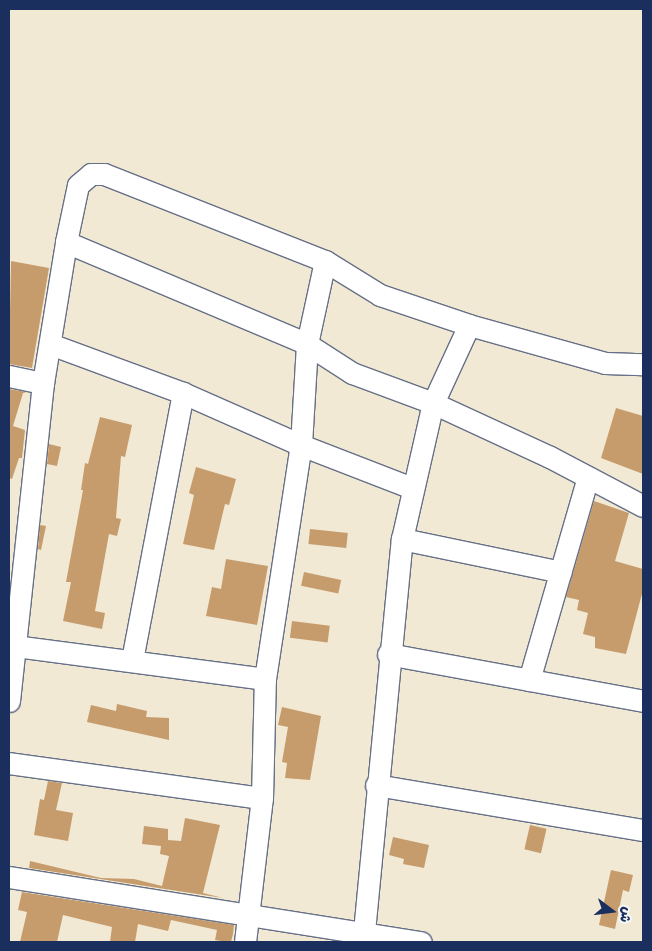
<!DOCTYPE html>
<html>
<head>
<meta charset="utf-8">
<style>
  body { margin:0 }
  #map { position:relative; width:652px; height:951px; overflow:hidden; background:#f1e9d4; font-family:"Playpen Sans","Playpen Sans Arabic",sans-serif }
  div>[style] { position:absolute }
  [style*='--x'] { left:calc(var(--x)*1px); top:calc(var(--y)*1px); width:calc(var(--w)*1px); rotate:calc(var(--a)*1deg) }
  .building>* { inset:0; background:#c79c6d; transform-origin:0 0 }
  .roads { filter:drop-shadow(1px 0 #667087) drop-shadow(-1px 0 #667087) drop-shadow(0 1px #667087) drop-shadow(0 -1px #667087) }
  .street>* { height:21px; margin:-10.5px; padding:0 10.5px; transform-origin:10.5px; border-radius:10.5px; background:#fff }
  span { translate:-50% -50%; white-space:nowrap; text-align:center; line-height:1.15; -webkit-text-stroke:4.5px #f6f6f2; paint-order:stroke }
  .frame { position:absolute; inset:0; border:10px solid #1b2f5e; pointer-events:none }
  .north { position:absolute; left:587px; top:886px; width:50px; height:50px; -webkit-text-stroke:4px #f6f6f2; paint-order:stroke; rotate:105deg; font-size:14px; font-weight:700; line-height:20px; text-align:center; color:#1b2f5e }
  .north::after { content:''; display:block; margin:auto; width:18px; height:22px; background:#1b2f5e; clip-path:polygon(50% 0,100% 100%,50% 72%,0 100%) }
</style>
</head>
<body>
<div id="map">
  <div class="building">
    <i style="clip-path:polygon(11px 261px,49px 268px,32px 368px,9px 364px)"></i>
    <i style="clip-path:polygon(9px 389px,27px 392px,23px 393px,13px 426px,25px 430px,22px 458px,19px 458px,12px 479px,9px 478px)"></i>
    <i style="clip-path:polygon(616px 408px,643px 416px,643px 474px,601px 458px)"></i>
    <i style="clip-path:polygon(100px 417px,132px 425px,125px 457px,121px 456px,116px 518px,121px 519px,117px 536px,109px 534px,95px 611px,105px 613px,102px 629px,63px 621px,71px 582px,66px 582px,83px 490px,81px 490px,85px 463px,88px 464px)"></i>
    <i style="clip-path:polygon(49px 444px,61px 447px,57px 466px,47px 464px)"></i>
    <i style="clip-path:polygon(196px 467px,236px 479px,229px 505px,225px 504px,214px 550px,183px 544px,194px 495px,189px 493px)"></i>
    <i style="clip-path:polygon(594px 501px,629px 513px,615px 561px,643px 569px,643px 590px,626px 654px,595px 648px,595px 637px,583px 634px,588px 613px,577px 610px,579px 600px,566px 597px)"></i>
    <i style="clip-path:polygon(40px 525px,46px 526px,41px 550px,38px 549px)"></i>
    <i style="left:310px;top:529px;width:38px;height:15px;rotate:6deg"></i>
    <i style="clip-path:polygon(226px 559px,268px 566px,257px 625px,206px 616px,212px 587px,221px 589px)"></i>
    <i style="left:304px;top:572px;width:38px;height:14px;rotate:12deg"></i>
    <i style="left:292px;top:621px;width:38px;height:17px;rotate:7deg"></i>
    <i style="clip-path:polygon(117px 704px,147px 711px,146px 717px,169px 718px,169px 740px,87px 722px,91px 705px,116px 711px)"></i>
    <i style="clip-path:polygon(282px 707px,321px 716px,310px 780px,285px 778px,287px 763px,282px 762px,288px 727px,278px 725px)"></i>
    <i style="clip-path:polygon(48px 781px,62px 783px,56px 810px,73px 813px,68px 841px,34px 835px,40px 799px,44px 800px)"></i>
    <i style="clip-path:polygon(185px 818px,220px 825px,203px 893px,223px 898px,29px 868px,30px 861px,101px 878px,134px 879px,162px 886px,169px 856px,160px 854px,161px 846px,142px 844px,144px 826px,168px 829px,168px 840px,181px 841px)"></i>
    <i style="left:530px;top:825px;width:17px;height:25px;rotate:13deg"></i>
    <i style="clip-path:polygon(393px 837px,429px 845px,424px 868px,403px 864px,404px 859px,389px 855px)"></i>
    <i style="clip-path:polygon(611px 870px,633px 875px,629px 892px,623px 890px,615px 929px,599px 925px)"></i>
    <i style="clip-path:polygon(22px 892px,234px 925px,233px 934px,231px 942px,227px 942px,215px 940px,217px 930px,171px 920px,168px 931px,138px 924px,135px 942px,110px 942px,112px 927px,63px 915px,57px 942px,20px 942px,27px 912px,18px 910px)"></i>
  </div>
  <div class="roads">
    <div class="street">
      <i style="--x:66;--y:242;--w:58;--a:-78.1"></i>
      <i style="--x:78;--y:185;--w:17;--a:-40"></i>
      <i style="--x:91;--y:174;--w:13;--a:0"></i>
      <i style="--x:104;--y:174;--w:238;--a:21.5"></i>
      <i style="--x:325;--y:261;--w:65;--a:31.7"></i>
      <i style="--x:380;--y:295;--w:94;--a:18.6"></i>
      <i style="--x:469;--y:325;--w:141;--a:15.6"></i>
      <i style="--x:605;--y:363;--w:38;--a:2"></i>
      <i style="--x:50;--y:344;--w:142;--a:20.2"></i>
      <i style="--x:183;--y:393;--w:129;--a:23.8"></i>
      <i style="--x:301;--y:445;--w:119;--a:21.2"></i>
      <i style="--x:9;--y:376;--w:35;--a:12"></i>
      <i style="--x:402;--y:539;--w:162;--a:11.7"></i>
      <i style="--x:15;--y:646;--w:252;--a:7.5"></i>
      <i style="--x:388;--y:654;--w:259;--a:10.4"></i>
      <i style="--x:132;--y:660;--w:272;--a:-79.2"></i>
      <i style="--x:529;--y:680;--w:211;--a:-73.8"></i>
      <i style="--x:9;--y:701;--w:320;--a:-83.9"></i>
      <i style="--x:43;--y:383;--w:143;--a:-80.7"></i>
      <i style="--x:66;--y:242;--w:262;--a:22.9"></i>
      <i style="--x:307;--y:344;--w:54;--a:32.8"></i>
      <i style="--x:352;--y:373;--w:86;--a:20.3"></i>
      <i style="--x:433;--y:403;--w:129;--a:24.8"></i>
      <i style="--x:550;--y:457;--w:105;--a:27.8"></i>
      <i style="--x:9;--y:763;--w:255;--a:7.9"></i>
      <i style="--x:376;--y:785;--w:271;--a:9.6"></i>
      <i style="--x:9;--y:877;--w:417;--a:9"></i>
      <i style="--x:245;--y:942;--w:145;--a:-83.3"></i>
      <i style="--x:262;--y:798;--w:119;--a:-88.6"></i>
      <i style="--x:265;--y:679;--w:237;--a:-81.3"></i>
      <i style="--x:301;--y:445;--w:101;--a:-86.6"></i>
      <i style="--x:307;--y:344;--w:85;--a:-77.8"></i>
      <i style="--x:363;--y:942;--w:405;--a:-84.5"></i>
      <i style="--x:402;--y:539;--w:139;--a:-77.2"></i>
      <i style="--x:433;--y:403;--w:86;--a:-65.2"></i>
    </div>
  </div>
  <div class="frame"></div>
  <div class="north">ش</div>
</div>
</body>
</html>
